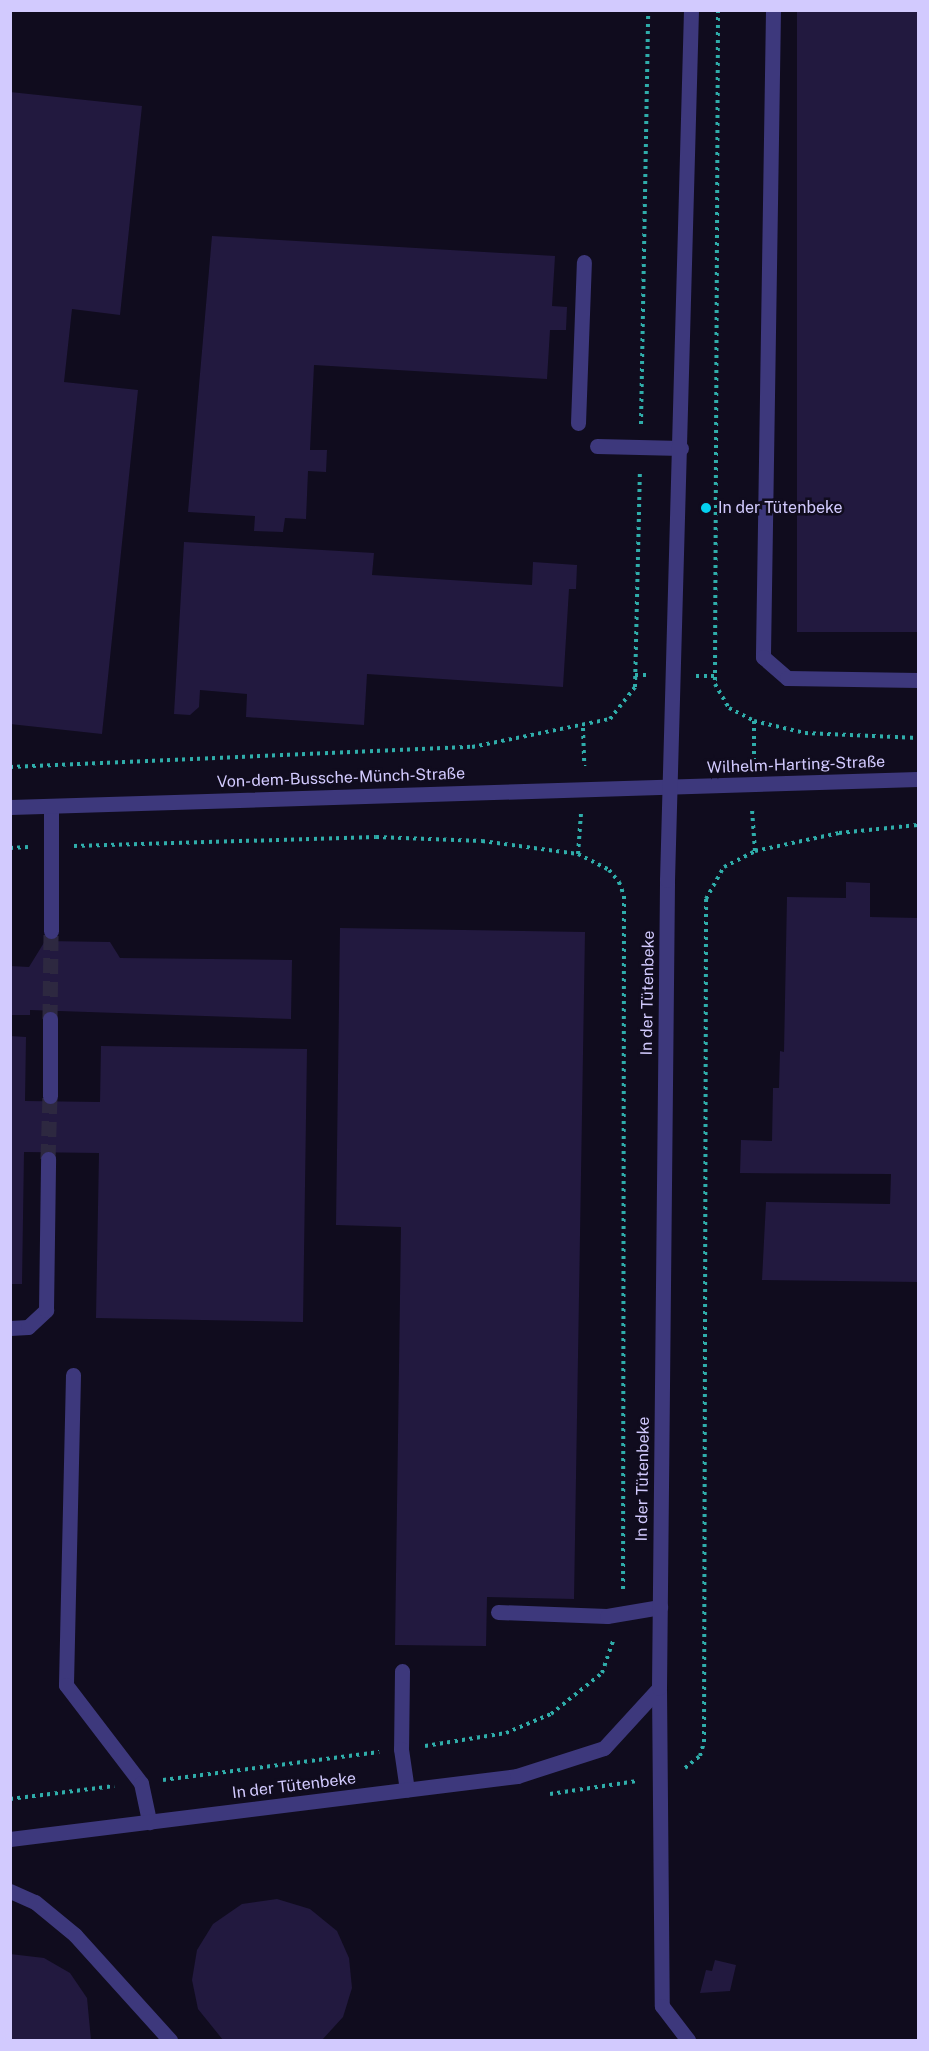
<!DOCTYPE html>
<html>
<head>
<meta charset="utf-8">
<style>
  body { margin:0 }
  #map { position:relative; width:929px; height:2051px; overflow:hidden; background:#100c1e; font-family:"Public Sans",sans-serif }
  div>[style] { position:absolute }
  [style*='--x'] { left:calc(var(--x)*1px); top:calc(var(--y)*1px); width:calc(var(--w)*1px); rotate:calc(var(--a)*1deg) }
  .building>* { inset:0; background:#22193f; transform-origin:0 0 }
  .minor-tunnel>* { height:15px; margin-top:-7.5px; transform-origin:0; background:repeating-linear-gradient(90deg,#2d2840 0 15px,transparent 0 23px) }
  .path>* { height:4px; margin-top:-2px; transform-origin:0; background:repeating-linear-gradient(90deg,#2fadaa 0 3px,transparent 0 7.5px) }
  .minor>* { height:15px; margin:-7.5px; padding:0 7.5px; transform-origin:7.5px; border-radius:7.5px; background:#3d387c }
  .dots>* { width:16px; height:16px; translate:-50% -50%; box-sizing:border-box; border:3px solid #100c1e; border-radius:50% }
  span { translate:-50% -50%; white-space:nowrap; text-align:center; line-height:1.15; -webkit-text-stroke:5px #100c1e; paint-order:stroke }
  .poi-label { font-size:16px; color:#d2cafe }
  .left { translate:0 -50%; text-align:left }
  .street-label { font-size:16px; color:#d2cafe }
  .frame { position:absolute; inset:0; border:12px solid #d2cafe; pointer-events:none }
</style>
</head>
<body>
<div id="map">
  <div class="building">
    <i style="left:797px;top:10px;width:121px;height:622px"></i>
    <i style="clip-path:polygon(10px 92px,142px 106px,120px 315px,72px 309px,64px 382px,138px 390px,102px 734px,10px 724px)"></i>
    <i style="clip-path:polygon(212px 236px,555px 256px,552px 306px,567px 307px,566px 330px,550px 330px,547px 379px,314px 365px,310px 450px,327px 450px,326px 472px,308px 471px,306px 519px,285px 518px,283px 532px,254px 531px,255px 516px,188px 512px)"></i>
    <i style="clip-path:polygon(184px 542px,374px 553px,372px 575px,532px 585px,533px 562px,577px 565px,576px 589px,569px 589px,563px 687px,367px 674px,364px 725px,246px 717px,247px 694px,200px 690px,199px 707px,190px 715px,174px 714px)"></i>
    <i style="clip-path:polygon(846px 882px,870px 883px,870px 917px,918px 918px,918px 1282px,762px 1280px,766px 1202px,890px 1204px,891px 1174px,740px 1173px,741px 1140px,772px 1141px,773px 1088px,779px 1088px,780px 1051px,784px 1052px,787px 897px,846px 898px)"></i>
    <i style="clip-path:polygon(340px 928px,585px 932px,574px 1599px,487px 1597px,486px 1646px,395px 1645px,401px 1227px,336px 1225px)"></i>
    <i style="clip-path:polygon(45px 941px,110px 942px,120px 958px,292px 960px,291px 1019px,30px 1010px,30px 1015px,10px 1015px,10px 966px,29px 967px)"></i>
    <i style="clip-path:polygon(10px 1036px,26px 1037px,25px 1101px,100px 1102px,101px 1046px,307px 1049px,303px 1322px,96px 1318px,99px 1153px,24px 1152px,22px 1284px,10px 1284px)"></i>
    <i style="clip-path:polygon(277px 1899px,310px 1909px,337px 1931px,349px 1958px,352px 1988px,343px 2017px,322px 2040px,223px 2040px,198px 2009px,192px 1980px,197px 1950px,213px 1924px,242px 1904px)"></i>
    <i style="clip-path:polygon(10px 1954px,44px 1958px,70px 1973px,87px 1998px,91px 2040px,10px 2040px)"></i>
    <i style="clip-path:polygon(715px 1960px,736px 1965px,730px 1991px,700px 1993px,706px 1970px,712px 1971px)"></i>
  </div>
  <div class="minor-tunnel">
    <i style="--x:50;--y:1019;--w:88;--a:-89.3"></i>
    <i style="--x:48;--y:1159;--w:63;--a:-88.2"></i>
  </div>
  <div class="path">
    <i style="--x:718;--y:10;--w:674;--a:90.26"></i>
    <i style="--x:715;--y:684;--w:28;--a:60"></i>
    <i style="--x:729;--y:708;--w:28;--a:27"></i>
    <i style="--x:754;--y:721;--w:52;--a:13.2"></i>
    <i style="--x:805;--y:733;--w:113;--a:2.5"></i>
    <i style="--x:641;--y:424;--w:414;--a:-89"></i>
    <i style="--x:635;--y:675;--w:14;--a:0"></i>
    <i style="--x:696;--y:676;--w:19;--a:0"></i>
    <i style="--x:754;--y:721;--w:38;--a:90"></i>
    <i style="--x:583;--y:728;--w:38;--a:88"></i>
    <i style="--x:10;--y:767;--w:462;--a:-2.5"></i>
    <i style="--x:472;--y:747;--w:141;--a:-11.5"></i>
    <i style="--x:610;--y:719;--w:41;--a:-52"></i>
    <i style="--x:635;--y:687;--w:217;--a:-88.7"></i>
    <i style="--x:74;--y:846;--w:302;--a:-1.7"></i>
    <i style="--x:376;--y:837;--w:106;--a:2.2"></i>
    <i style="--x:482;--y:841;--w:97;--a:7.7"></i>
    <i style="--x:578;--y:854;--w:35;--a:27"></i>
    <i style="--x:609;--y:870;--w:16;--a:50"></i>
    <i style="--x:619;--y:882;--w:15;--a:70"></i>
    <i style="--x:624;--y:896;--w:695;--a:90.08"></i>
    <i style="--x:10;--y:848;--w:18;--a:-3"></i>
    <i style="--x:755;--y:851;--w:86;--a:-12.1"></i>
    <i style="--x:839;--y:833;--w:79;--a:-5.8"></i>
    <i style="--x:578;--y:854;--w:41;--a:-85.8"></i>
    <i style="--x:425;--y:1746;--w:82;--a:-9.1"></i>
    <i style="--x:506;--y:1733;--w:49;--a:-22.9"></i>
    <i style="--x:551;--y:1714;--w:65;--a:-38.8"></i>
    <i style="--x:602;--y:1673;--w:36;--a:-71"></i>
    <i style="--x:685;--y:1768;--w:19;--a:-39"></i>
    <i style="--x:700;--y:1756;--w:15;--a:-74"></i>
    <i style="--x:704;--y:1742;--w:843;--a:-89.86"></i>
    <i style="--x:706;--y:899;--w:37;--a:-61"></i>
    <i style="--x:724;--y:867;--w:35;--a:-27"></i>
    <i style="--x:755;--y:851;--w:42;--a:-94.1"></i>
    <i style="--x:163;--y:1780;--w:218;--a:-7.4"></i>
    <i style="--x:550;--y:1794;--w:88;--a:-8.5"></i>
    <i style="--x:10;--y:1799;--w:105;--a:-7.1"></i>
  </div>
  <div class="minor">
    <i style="--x:773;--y:10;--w:647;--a:90.89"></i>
    <i style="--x:763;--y:657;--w:32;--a:41"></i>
    <i style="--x:787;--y:678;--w:131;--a:0.9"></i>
    <i style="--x:578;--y:423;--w:161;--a:-87.9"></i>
    <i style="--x:597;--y:446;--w:84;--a:1.4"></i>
    <i style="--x:51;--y:806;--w:125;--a:90"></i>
    <i style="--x:10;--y:807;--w:908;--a:-1.77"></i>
    <i style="--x:50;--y:1096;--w:77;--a:-90"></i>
    <i style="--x:10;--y:1328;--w:18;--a:-3"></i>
    <i style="--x:28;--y:1327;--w:25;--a:-43"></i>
    <i style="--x:46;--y:1310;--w:151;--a:-89.2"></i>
    <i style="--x:73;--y:1375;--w:310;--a:91.3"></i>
    <i style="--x:66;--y:1685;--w:123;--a:52.6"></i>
    <i style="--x:141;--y:1783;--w:40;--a:78"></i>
    <i style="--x:498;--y:1612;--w:109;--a:2.1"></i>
    <i style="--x:607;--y:1616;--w:54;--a:-9.6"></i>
    <i style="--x:402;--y:1671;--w:78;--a:90.7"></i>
    <i style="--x:401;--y:1749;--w:41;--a:81.7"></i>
    <i style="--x:659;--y:1688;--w:318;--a:89.5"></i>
    <i style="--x:662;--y:2006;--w:43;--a:52.6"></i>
    <i style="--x:10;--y:1839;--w:511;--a:-7.08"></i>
    <i style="--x:517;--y:1776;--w:91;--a:-17.8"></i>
    <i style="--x:604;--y:1748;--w:81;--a:-47.5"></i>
    <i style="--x:659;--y:1688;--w:808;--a:-89.43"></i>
    <i style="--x:667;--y:880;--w:870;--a:-88.42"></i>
    <i style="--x:10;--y:1891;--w:27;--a:24"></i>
    <i style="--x:35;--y:1902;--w:52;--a:39.5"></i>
    <i style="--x:75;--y:1935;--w:142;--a:47.9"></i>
  </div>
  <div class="dots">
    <i style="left:706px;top:508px;background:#04d1f0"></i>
  </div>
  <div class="poi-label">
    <span class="left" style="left:718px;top:508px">In der Tütenbeke</span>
  </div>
  <div class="street-label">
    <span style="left:796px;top:765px;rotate:-2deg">Wilhelm-Harting-Straße</span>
    <span style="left:341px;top:778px;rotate:-2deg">Von-dem-Bussche-Münch-Straße</span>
    <span style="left:648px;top:993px;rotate:-89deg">In der Tütenbeke</span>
    <span style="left:643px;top:1479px;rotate:-89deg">In der Tütenbeke</span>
    <span style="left:294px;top:1786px;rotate:-7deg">In der Tütenbeke</span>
  </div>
  <div class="frame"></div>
</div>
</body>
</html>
